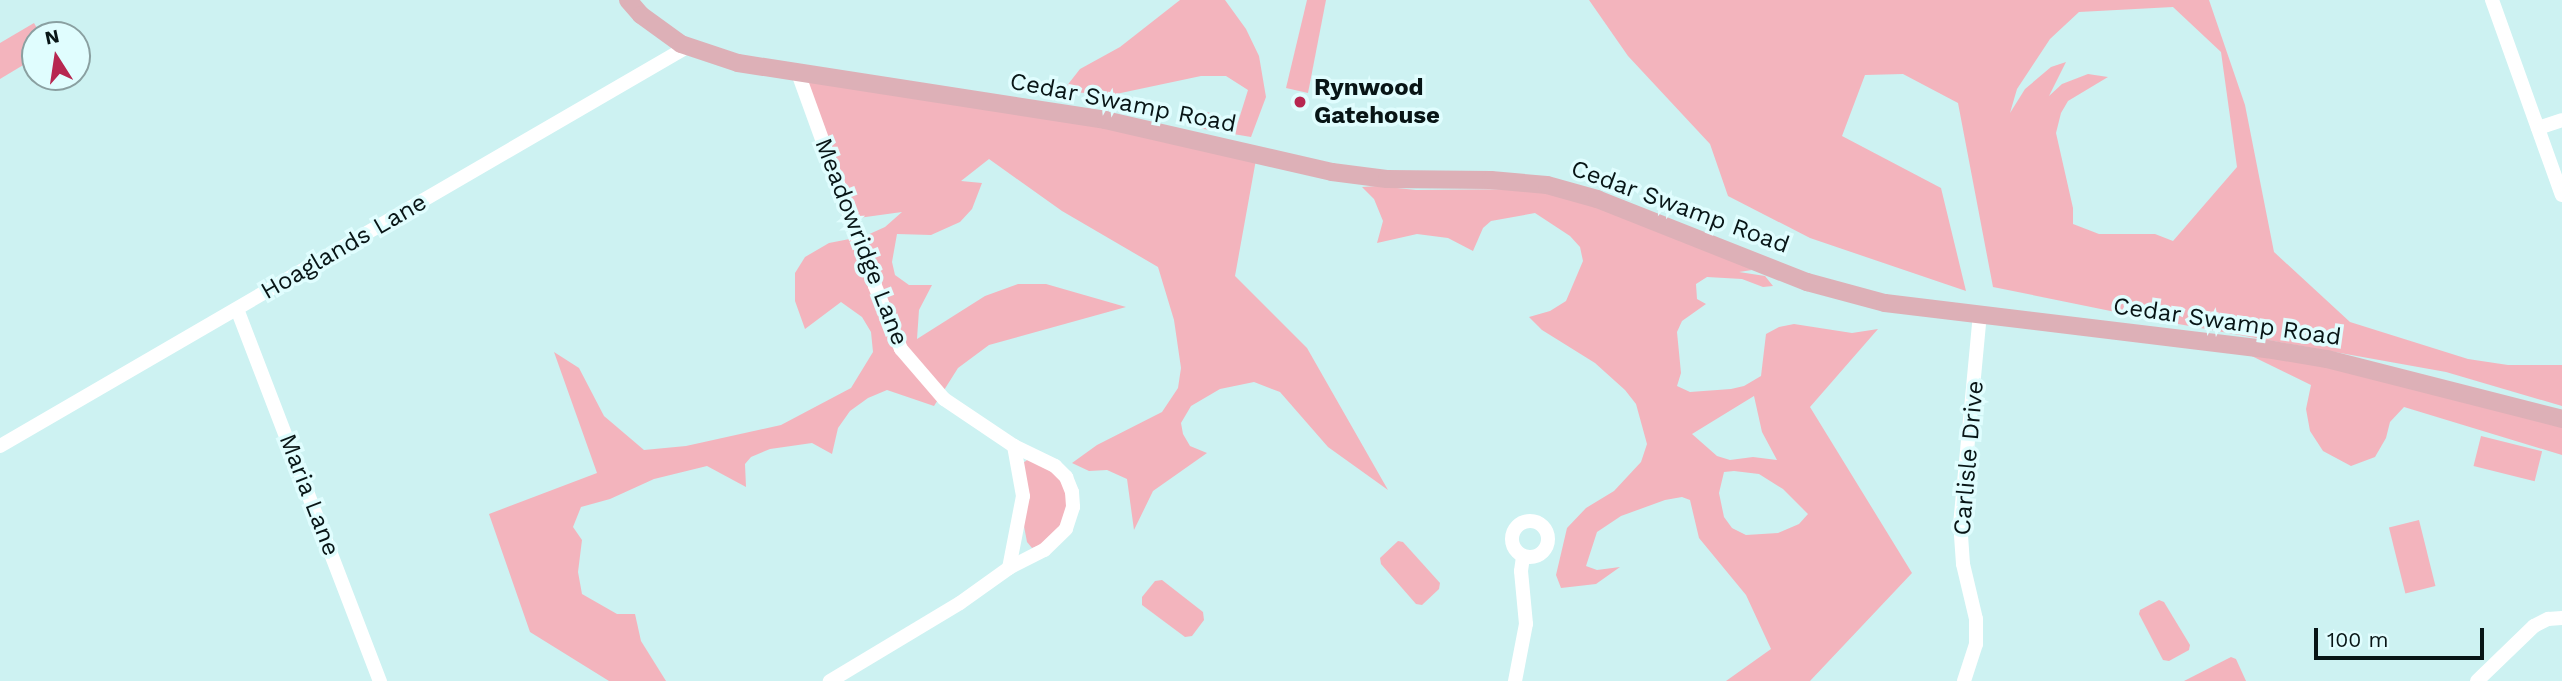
<!DOCTYPE html>
<html>
<head>
<meta charset="utf-8">
<style>
  body { margin:0 }
  #map { position:relative; width:2562px; height:681px; overflow:hidden; background:#cdf2f2; font-family:"Work Sans",sans-serif }
  div>[style] { position:absolute }
  [style*='--x'] { left:calc(var(--x)*1px); top:calc(var(--y)*1px); width:calc(var(--w)*1px); rotate:calc(var(--a)*1deg) }
  .green>* { inset:0; background:#f3b4bd; transform-origin:0 0 }
  .minor>* { height:14px; margin:-7px; padding:0 7px; transform-origin:7px; border-radius:7px; background:#fff }
  .minor>.ring { margin:-7px; padding:0; box-sizing:content-box; background:none; border:14px solid #fff; border-radius:50% }
  .major>* { height:18px; margin:-9px; padding:0 9px; transform-origin:9px; border-radius:9px; background:#ddb0b7 }
  .dots>* { width:19px; height:19px; translate:-50% -50%; box-sizing:border-box; border:4px solid #e0fdfe; border-radius:50% }
  span { translate:-50% -50%; white-space:nowrap; text-align:center; line-height:1.15; -webkit-text-stroke:7px #e0fdfe; paint-order:stroke }
  .poi-label { font-size:24px; color:#081516; font-weight:700 }
  .left { translate:0 -50%; text-align:left }
  .street-label { font-size:24px; color:#081516 }
  .north { position:absolute; left:21px; top:21px; width:70px; height:70px; box-sizing:border-box; background:#e0fdfe; border:2px solid #8aa0a1; border-radius:50%; rotate:348deg; font-size:19px; font-weight:700; line-height:28px; text-align:center; color:#081516 }
  .north::after { content:''; display:block; margin:auto; width:24px; height:32px; background:#b72750; clip-path:polygon(50% 0,100% 100%,50% 72%,0 100%) }
  .scale { position:absolute; left:2314px; top:628px; width:170px; height:32px; box-sizing:border-box; border:4px solid #081516; border-top:0; padding-left:9px; font-size:21px; line-height:24px; white-space:nowrap; color:#081516; -webkit-text-stroke:5px #e0fdfe; paint-order:stroke }
</style>
</head>
<body>
<div id="map">
  <div class="green">
    <i style="clip-path:polygon(1180px 0,1225px 0,1246px 29px,1259px 56px,1266px 97px,1251px 137px,1192px 127px,1207px 112px,1238px 122px,1248px 90px,1226px 76px,1201px 76px,1116px 94px,1062px 92px,1080px 69px,1120px 47px)"></i>
    <i style="clip-path:polygon(1307px 0,1326px 0,1308px 93px,1286px 88px)"></i>
    <i style="clip-path:polygon(evenodd,1589px 0,2209px 0,2245px 105px,2274px 252px,2350px 322px,2468px 359px,2508px 365px,2562px 365px,2562px 406px,2446px 372px,2145px 318px,1993px 287px,1958px 103px,1903px 74px,1865px 75px,1842px 136px,1941px 188px,1966px 291px,1810px 238px,1728px 196px,1710px 144px,1628px 56px,1589px 0,2173px 7px,2221px 52px,2237px 167px,2173px 241px,2155px 234px,2099px 234px,2073px 224px,2073px 208px,2056px 133px,2061px 113px,2068px 101px,2108px 77px,2088px 74px,2062px 84px,2049px 96px,2066px 62px,2051px 67px,2025px 89px,2010px 113px,2017px 89px,2050px 39px,2079px 12px,2173px 7px)"></i>
    <i style="clip-path:polygon(34px 23px,41px 35px,35px 35px,35px 58px,0 79px,0 43px)"></i>
    <i style="clip-path:polygon(798px 73px,1257px 154px,1235px 276px,1307px 348px,1388px 490px,1328px 447px,1280px 392px,1254px 382px,1220px 389px,1191px 406px,1181px 423px,1183px 434px,1190px 446px,1207px 453px,1153px 491px,1134px 530px,1127px 479px,1107px 470px,1089px 471px,1072px 463px,1097px 445px,1162px 412px,1178px 388px,1181px 368px,1174px 320px,1158px 267px,1062px 211px,989px 159px,961px 181px,982px 183px,972px 209px,960px 222px,931px 235px,897px 234px,892px 262px,895px 275px,909px 285px,932px 285px,919px 310px,917px 339px,985px 296px,1018px 284px,1046px 284px,1126px 307px,989px 345px,958px 368px,934px 406px,887px 390px,868px 398px,850px 411px,838px 428px,832px 454px,812px 443px,770px 449px,751px 457px,745px 464px,746px 487px,707px 466px,654px 479px,610px 499px,581px 507px,573px 527px,582px 540px,578px 572px,582px 594px,617px 614px,635px 614px,641px 641px,666px 681px,609px 681px,530px 632px,489px 514px,597px 473px,554px 352px,579px 368px,604px 416px,644px 450px,686px 446px,781px 425px,851px 388px,873px 352px,871px 332px,862px 317px,841px 302px,805px 329px,795px 301px,795px 273px,805px 257px,829px 243px,865px 236px,885px 227px,902px 212px,851px 219px)"></i>
    <i style="clip-path:polygon(evenodd,1378px 186px,1416px 190px,1533px 189px,1588px 202px,1718px 251px,1752px 270px,1739px 272px,1765px 276px,1773px 286px,1763px 287px,1742px 279px,1707px 277px,1696px 284px,1697px 299px,1706px 304px,1682px 321px,1677px 332px,1681px 373px,1677px 386px,1690px 392px,1731px 389px,1744px 386px,1761px 376px,1766px 334px,1779px 327px,1794px 324px,1852px 333px,1878px 329px,1810px 407px,1912px 573px,1810px 681px,1726px 681px,1771px 649px,1746px 595px,1699px 538px,1690px 500px,1682px 497px,1665px 500px,1621px 516px,1597px 532px,1586px 566px,1597px 570px,1620px 567px,1596px 584px,1561px 588px,1556px 575px,1567px 528px,1586px 508px,1614px 491px,1641px 462px,1647px 444px,1636px 404px,1625px 390px,1595px 363px,1542px 330px,1529px 317px,1550px 311px,1566px 301px,1583px 261px,1580px 247px,1570px 236px,1535px 213px,1491px 221px,1483px 228px,1473px 251px,1448px 238px,1417px 234px,1377px 243px,1383px 221px,1374px 199px,1362px 187px,1378px 186px,1754px 396px,1762px 432px,1777px 460px,1753px 457px,1730px 460px,1717px 456px,1692px 434px,1754px 396px,1378px 186px,1734px 471px,1759px 474px,1783px 489px,1808px 514px,1799px 524px,1778px 533px,1746px 535px,1732px 528px,1724px 517px,1719px 493px,1724px 472px,1734px 471px)"></i>
    <i style="clip-path:polygon(2225px 343px,2562px 419px,2562px 455px,2404px 407px,2390px 422px,2386px 438px,2375px 457px,2351px 466px,2323px 451px,2310px 431px,2306px 409px,2311px 385px)"></i>
    <i style="left:2481px;top:436px;width:63px;height:31px;rotate:14deg"></i>
    <i style="clip-path:polygon(1030px 458px,1056px 472px,1068px 493px,1067px 520px,1048px 542px,1032px 548px,1027px 542px,1024px 526px,1023px 463px)"></i>
    <i style="left:2419px;top:520px;width:68px;height:31px;rotate:76deg"></i>
    <i style="clip-path:polygon(1398px 541px,1403px 542px,1440px 583px,1439px 589px,1422px 605px,1416px 604px,1381px 564px,1380px 558px)"></i>
    <i style="clip-path:polygon(1162px 580px,1203px 612px,1204px 620px,1192px 636px,1185px 637px,1142px 605px,1142px 597px,1155px 581px)"></i>
    <i style="clip-path:polygon(2159px 600px,2164px 602px,2190px 645px,2189px 650px,2169px 661px,2163px 660px,2139px 614px,2140px 610px)"></i>
    <i style="clip-path:polygon(2231px 657px,2236px 659px,2246px 681px,2184px 681px)"></i>
  </div>
  <div class="minor">
    <i style="--x:2492;--y:0;--w:207;--a:70.3"></i>
    <i style="--x:798;--y:73;--w:226;--a:70.1"></i>
    <i style="--x:875;--y:286;--w:68;--a:67.6"></i>
    <i style="--x:901;--y:349;--w:66;--a:49.3"></i>
    <i style="--x:944;--y:399;--w:84;--a:33.9"></i>
    <i style="--x:1014;--y:446;--w:46;--a:26"></i>
    <i style="--x:1055;--y:466;--w:16;--a:45"></i>
    <i style="--x:1066;--y:477;--w:16;--a:68"></i>
    <i style="--x:1072;--y:492;--w:15;--a:86"></i>
    <i style="--x:1073;--y:507;--w:23;--a:108"></i>
    <i style="--x:1066;--y:529;--w:30;--a:136"></i>
    <i style="--x:1044;--y:550;--w:39;--a:153"></i>
    <i style="--x:1009;--y:568;--w:60;--a:144.5"></i>
    <i style="--x:960;--y:603;--w:152;--a:149"></i>
    <i style="--x:2538;--y:128;--w:25;--a:-18"></i>
    <i style="--x:237;--y:309;--w:399;--a:69"></i>
    <i style="--x:0;--y:446;--w:794;--a:-30.15"></i>
    <i class="ring" style="left:1512px;top:521px;width:22px;height:22px"></i>
    <i style="--x:1009;--y:568;--w:73;--a:-79"></i>
    <i style="--x:1023;--y:496;--w:51;--a:-100.2"></i>
    <i style="--x:1515;--y:681;--w:58;--a:-79.1"></i>
    <i style="--x:1526;--y:624;--w:53;--a:-95.4"></i>
    <i style="--x:1521;--y:571;--w:15;--a:-82"></i>
    <i style="--x:1964;--y:681;--w:39;--a:-72"></i>
    <i style="--x:1976;--y:644;--w:25;--a:-90"></i>
    <i style="--x:1976;--y:619;--w:57;--a:-103.3"></i>
    <i style="--x:1963;--y:564;--w:39;--a:-94"></i>
    <i style="--x:1960;--y:525;--w:211;--a:-84.6"></i>
    <i style="--x:2477;--y:681;--w:79;--a:-44"></i>
    <i style="--x:2534;--y:626;--w:16;--a:-27"></i>
    <i style="--x:2548;--y:619;--w:14;--a:-4"></i>
  </div>
  <div class="major">
    <i style="--x:628;--y:0;--w:20;--a:49"></i>
    <i style="--x:641;--y:15;--w:49;--a:35.9"></i>
    <i style="--x:681;--y:44;--w:60;--a:18.4"></i>
    <i style="--x:738;--y:63;--w:371;--a:8.8"></i>
    <i style="--x:1105;--y:120;--w:233;--a:12.9"></i>
    <i style="--x:1332;--y:172;--w:55;--a:7.3"></i>
    <i style="--x:1387;--y:179;--w:104;--a:0.6"></i>
    <i style="--x:1491;--y:180;--w:56;--a:5.1"></i>
    <i style="--x:1547;--y:185;--w:52;--a:15.6"></i>
    <i style="--x:1597;--y:199;--w:226;--a:21.6"></i>
    <i style="--x:1807;--y:282;--w:81;--a:15.1"></i>
    <i style="--x:1885;--y:303;--w:385;--a:6.9"></i>
    <i style="--x:2267;--y:349;--w:61;--a:9.5"></i>
    <i style="--x:2327;--y:359;--w:243;--a:14.3"></i>
  </div>
  <div class="dots">
    <i style="left:1300px;top:102px;background:#b72750"></i>
  </div>
  <div class="poi-label">
    <span class="left" style="left:1314px;top:102px">Rynwood<br>Gatehouse</span>
  </div>
  <div class="street-label">
    <span style="left:1123px;top:103px;rotate:11deg">Cedar Swamp Road</span>
    <span style="left:1680px;top:207px;rotate:20deg">Cedar Swamp Road</span>
    <span style="left:861px;top:242px;rotate:69deg">Meadowridge Lane</span>
    <span style="left:344px;top:247px;rotate:-30deg">Hoaglands Lane</span>
    <span style="left:2227px;top:322px;rotate:8deg">Cedar Swamp Road</span>
    <span style="left:1969px;top:458px;rotate:-85deg">Carlisle Drive</span>
    <span style="left:309px;top:495px;rotate:69deg">Maria Lane</span>
  </div>
  <div class="north">N</div>
  <div class="scale">100 m</div>
</div>
</body>
</html>
